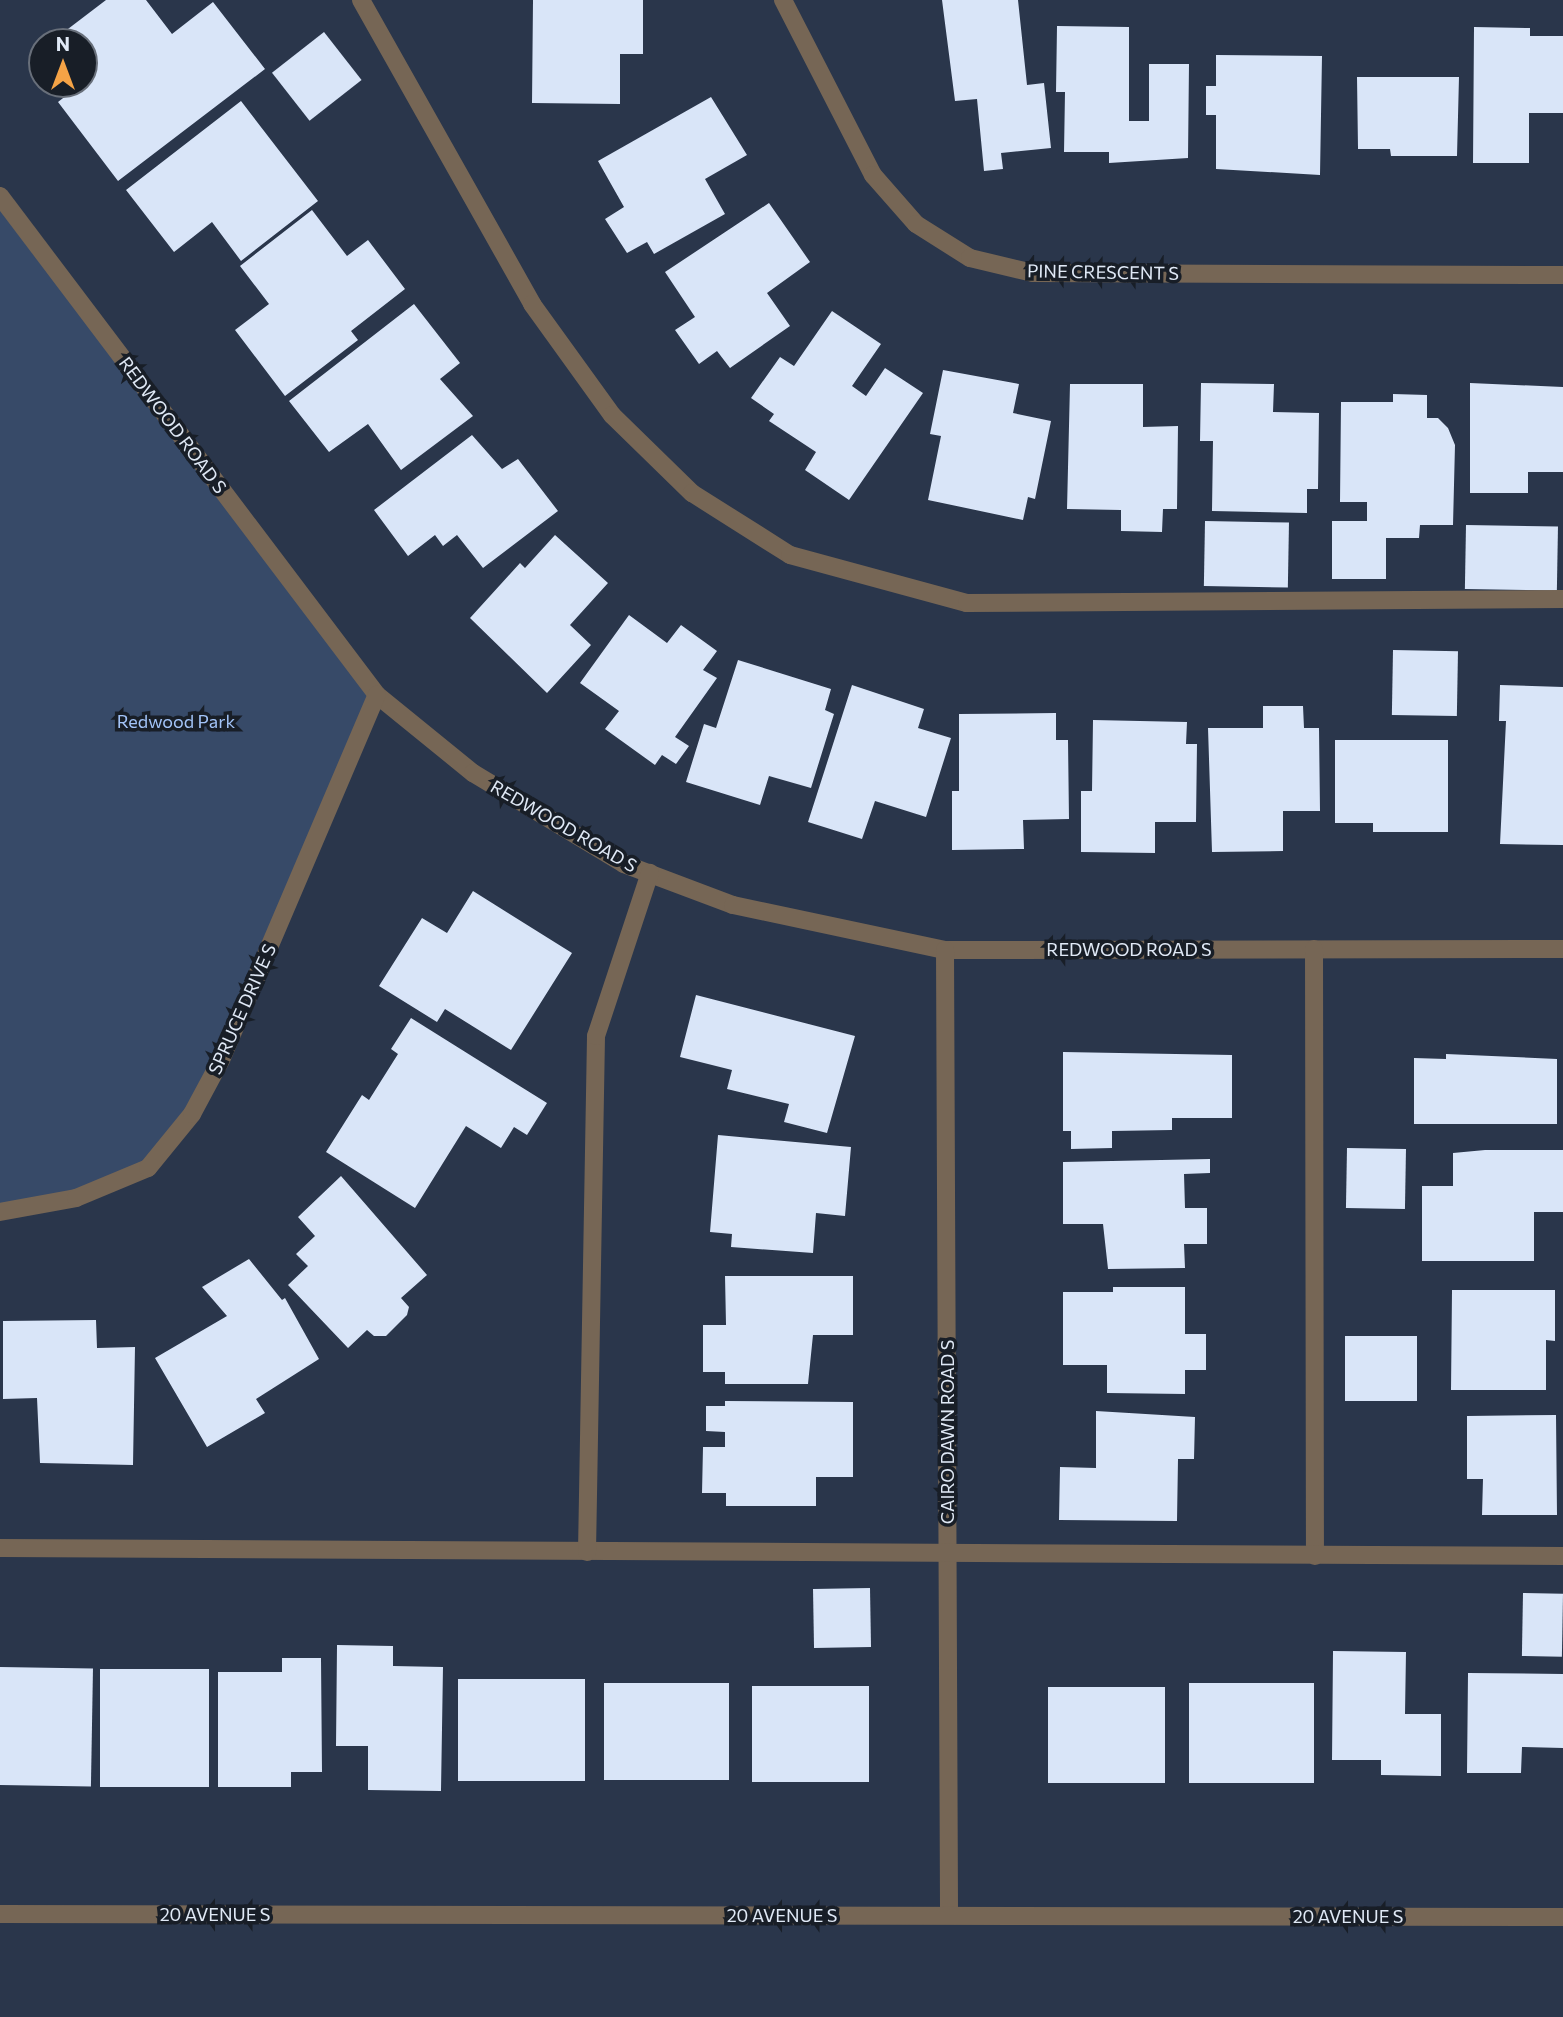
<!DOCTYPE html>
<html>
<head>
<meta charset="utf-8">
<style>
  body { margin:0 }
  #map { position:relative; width:1563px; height:2017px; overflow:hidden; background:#2a364b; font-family:Commissioner,sans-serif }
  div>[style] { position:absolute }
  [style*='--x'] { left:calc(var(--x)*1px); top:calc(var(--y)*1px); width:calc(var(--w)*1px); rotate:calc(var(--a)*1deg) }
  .green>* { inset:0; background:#374a68 }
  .building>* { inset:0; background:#d9e5f8; transform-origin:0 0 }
  .minor>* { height:18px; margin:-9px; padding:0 9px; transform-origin:9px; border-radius:9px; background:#766655 }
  span { translate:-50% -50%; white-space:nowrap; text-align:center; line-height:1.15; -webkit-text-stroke:7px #181e27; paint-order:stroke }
  .street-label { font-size:18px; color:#e0e9f6 }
  .park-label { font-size:18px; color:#a3c4f8 }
  .north { position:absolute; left:28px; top:28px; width:70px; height:70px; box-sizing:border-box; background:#181e27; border:2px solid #686f7a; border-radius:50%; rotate:0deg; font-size:19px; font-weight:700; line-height:28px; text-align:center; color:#e0e9f6 }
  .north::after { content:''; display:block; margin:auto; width:24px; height:32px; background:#f5a346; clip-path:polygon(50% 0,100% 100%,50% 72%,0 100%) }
</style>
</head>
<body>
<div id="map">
  <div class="green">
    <i style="clip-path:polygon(0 196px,377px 695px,221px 1060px,148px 1168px,0 1212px)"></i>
  </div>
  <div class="building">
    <i style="clip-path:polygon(106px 0,146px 0,172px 34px,213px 2px,265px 69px,118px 181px,58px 102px,95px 73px,84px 59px,84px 42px,71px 42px,64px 32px)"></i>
    <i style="clip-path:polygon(533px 0,643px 0,643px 54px,620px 54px,620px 104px,532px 103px)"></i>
    <i style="clip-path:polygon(942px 0,1018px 0,1027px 85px,1044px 83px,1051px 148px,1001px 153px,1003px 169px,984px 171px,977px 99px,955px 101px)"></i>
    <i style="clip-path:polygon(1057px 26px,1129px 27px,1129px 121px,1149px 121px,1149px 64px,1189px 64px,1188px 158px,1109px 163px,1109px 152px,1064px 152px,1065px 92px,1056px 92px)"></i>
    <i style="clip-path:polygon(1474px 27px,1530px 28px,1530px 36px,1563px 36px,1563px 113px,1529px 113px,1529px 163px,1473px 163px)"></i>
    <i style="left:324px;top:32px;width:61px;height:66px;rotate:52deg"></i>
    <i style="clip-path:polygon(1216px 55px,1322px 56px,1320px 175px,1216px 169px,1216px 115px,1206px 115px,1206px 86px,1216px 86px)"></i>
    <i style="clip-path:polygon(1357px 77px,1459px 77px,1457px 156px,1391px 156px,1390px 149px,1358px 149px)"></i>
    <i style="clip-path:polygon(711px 97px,747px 155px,705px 179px,725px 214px,654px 254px,647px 242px,627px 253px,605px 219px,624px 207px,598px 161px)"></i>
    <i style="clip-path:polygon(241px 101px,318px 201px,241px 261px,212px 222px,174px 252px,126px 190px)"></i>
    <i style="clip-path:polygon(769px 203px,810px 262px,767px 293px,790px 326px,730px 368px,717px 351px,699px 364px,675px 330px,695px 317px,665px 272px)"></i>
    <i style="clip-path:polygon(312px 210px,347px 256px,368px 240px,405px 289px,351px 331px,358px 340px,285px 396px,235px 330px,269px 304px,240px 266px)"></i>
    <i style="clip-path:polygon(414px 304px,460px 363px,440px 379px,473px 416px,401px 470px,368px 424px,329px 452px,289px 401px)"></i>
    <i style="clip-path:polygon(832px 311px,881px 344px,852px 386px,866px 396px,885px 368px,923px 393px,849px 500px,805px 470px,816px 452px,769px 421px,774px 414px,751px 398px,780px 357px,794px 366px)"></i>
    <i style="clip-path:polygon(943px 370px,1019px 384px,1013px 413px,1051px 421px,1035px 499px,1028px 497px,1023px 520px,928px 500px,941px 436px,930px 434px)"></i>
    <i style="clip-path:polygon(1201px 383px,1274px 384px,1273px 412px,1319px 413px,1318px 489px,1307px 489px,1307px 513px,1212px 511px,1213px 441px,1200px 441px)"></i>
    <i style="clip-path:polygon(1470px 383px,1563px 387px,1563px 472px,1528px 472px,1528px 493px,1470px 493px)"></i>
    <i style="clip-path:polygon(1070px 384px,1143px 384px,1143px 427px,1178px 426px,1177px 509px,1163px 509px,1162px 532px,1121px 531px,1121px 510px,1067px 509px)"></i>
    <i style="clip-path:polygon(1393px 394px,1427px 395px,1427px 418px,1438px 418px,1448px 428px,1455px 445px,1453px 525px,1420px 525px,1419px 538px,1386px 538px,1386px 579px,1332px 579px,1332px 521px,1367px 521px,1367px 502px,1340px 502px,1341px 402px,1393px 402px)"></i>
    <i style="clip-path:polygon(472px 435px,502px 469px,518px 459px,558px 511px,483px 568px,457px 535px,443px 546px,435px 535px,408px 556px,374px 510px)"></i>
    <i style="left:1205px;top:521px;width:84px;height:65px;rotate:1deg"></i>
    <i style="left:1466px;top:525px;width:92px;height:64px;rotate:1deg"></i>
    <i style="clip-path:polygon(555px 535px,608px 583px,570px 625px,591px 645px,547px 693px,470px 618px,520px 563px,525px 568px)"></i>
    <i style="clip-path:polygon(629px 615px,667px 643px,681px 625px,717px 651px,703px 670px,717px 678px,675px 737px,689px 746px,676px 764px,662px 755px,655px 765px,605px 729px,619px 711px,580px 683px)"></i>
    <i style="left:1393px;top:650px;width:65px;height:65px;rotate:1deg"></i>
    <i style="clip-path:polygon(738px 660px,831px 689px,825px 710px,834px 714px,811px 788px,769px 776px,760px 805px,686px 782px,704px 724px,716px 728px)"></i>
    <i style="clip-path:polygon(852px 685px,924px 709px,918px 728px,951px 738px,926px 817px,875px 801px,862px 839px,808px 822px)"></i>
    <i style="clip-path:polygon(1500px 685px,1563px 687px,1563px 845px,1500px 844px,1506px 721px,1499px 721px)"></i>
    <i style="clip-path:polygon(1263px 706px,1303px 706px,1304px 728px,1319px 728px,1320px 811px,1283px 811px,1283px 851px,1212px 852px,1208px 728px,1263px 728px)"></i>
    <i style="clip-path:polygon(1056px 713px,1056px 740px,1068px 740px,1069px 819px,1023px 820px,1024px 849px,952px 850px,952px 791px,959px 791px,959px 714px)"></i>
    <i style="clip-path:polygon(1093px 720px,1187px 722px,1186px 744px,1197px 744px,1196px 822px,1155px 822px,1155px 853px,1081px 852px,1081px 791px,1092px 791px)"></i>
    <i style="clip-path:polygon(1335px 740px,1448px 740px,1448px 832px,1373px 832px,1373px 823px,1335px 823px)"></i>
    <i style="clip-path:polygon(473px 891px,572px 953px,511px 1050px,445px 1009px,437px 1022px,379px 986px,422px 918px,447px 933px)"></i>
    <i style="clip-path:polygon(696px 995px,855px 1036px,827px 1133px,784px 1122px,789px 1104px,727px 1089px,732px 1070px,680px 1057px)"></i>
    <i style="clip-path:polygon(411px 1018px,547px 1103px,527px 1135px,514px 1127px,501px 1148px,466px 1126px,415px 1208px,326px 1152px,362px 1095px,369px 1100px,398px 1054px,391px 1049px)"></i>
    <i style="clip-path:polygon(1063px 1052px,1232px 1055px,1232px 1118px,1172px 1118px,1172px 1130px,1112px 1131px,1112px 1148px,1071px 1149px,1071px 1131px,1063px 1131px)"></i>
    <i style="clip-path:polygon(1446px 1054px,1557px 1059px,1557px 1124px,1414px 1124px,1414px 1058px,1446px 1059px)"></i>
    <i style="clip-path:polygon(718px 1135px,851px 1147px,845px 1216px,816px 1213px,813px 1253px,731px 1247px,732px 1234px,710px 1232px)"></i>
    <i style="left:1347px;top:1148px;width:59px;height:60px;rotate:1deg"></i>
    <i style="clip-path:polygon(1485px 1150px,1563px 1150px,1563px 1212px,1534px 1212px,1534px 1261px,1422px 1261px,1422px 1186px,1453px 1186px,1453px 1153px)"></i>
    <i style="clip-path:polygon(1210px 1159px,1210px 1173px,1184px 1174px,1185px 1208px,1207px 1208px,1207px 1244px,1184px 1244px,1185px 1268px,1108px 1269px,1103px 1224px,1063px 1224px,1063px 1162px)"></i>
    <i style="clip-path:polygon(341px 1176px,427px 1275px,401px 1298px,409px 1307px,407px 1315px,386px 1336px,374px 1336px,367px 1330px,348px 1348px,288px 1285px,308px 1266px,296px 1254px,315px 1236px,298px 1217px)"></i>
    <i style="clip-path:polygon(249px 1259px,282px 1300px,285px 1298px,319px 1359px,256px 1399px,265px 1413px,207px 1447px,155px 1358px,227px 1316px,202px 1287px)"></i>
    <i style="clip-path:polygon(725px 1276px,853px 1276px,853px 1335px,813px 1335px,808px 1384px,725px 1384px,725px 1372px,703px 1372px,703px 1325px,726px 1325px)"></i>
    <i style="clip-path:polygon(1113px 1287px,1185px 1287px,1185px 1334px,1206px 1334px,1206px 1370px,1185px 1370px,1185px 1394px,1107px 1393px,1107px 1365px,1063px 1365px,1063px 1292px,1113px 1292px)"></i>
    <i style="clip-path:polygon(1452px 1290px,1555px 1290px,1555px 1341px,1546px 1340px,1546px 1390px,1451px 1390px)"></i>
    <i style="clip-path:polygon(96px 1320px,97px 1348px,135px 1347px,133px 1465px,40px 1463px,37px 1398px,3px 1399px,3px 1321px)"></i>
    <i style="left:1345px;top:1336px;width:72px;height:65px"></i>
    <i style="clip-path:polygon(725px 1401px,853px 1402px,853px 1477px,816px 1477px,816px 1506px,726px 1506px,726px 1493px,702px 1493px,703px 1447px,725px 1447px,725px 1432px,706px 1431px,706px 1406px,725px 1406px)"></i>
    <i style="clip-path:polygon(1096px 1411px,1195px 1417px,1194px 1459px,1178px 1459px,1177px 1521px,1059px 1520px,1060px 1467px,1096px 1468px)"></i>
    <i style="clip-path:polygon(1556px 1415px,1557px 1515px,1482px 1515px,1483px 1479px,1467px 1479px,1467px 1416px)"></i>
    <i style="left:870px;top:1588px;width:59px;height:57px;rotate:89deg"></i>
    <i style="left:1523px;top:1593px;width:40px;height:63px;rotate:1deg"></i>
    <i style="clip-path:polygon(337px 1645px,393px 1646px,393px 1666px,443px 1667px,441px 1791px,368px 1790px,368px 1746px,336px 1746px)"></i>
    <i style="clip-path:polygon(1333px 1651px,1406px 1652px,1405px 1714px,1441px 1714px,1441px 1776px,1381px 1775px,1381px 1760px,1332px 1760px)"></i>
    <i style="clip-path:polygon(282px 1658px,321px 1658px,322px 1772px,291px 1772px,291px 1787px,218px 1787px,218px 1672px,282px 1672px)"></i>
    <i style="left:0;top:1667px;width:93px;height:118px;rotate:1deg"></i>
    <i style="left:100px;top:1669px;width:109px;height:118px"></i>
    <i style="clip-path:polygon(1468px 1673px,1563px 1674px,1563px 1748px,1522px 1747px,1521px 1773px,1467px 1773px)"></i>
    <i style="left:458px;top:1679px;width:127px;height:102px"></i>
    <i style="left:604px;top:1683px;width:125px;height:97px"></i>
    <i style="left:1314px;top:1683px;width:100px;height:125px;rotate:90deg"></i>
    <i style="left:752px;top:1686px;width:117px;height:96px"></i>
    <i style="left:1165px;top:1687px;width:96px;height:117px;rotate:90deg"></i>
  </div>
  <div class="minor">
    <i style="--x:361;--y:0;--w:349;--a:60.6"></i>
    <i style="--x:532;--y:304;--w:137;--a:54.2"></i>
    <i style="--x:612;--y:415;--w:112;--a:44.3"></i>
    <i style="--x:692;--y:493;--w:116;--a:32.3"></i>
    <i style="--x:790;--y:555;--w:183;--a:15.2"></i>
    <i style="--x:967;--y:603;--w:596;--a:-0.38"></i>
    <i style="--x:783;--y:0;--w:197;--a:62.8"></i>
    <i style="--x:873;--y:175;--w:65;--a:48.7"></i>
    <i style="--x:916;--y:224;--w:64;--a:32.2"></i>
    <i style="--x:970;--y:258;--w:65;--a:13.4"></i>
    <i style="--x:1033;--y:273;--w:530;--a:0.22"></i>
    <i style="--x:0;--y:196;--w:625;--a:52.93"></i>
    <i style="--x:377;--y:695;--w:124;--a:39.1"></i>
    <i style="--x:473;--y:773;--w:176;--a:31.1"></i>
    <i style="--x:624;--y:864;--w:116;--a:20.6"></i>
    <i style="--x:733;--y:905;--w:217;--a:12"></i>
    <i style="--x:945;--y:950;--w:618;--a:-0.09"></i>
    <i style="--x:1314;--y:949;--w:607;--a:89.91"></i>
    <i style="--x:945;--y:950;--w:965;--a:89.76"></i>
    <i style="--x:0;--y:1212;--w:77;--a:-10.4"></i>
    <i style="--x:76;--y:1198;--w:78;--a:-22.6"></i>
    <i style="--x:148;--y:1168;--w:70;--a:-50.8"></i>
    <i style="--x:192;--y:1114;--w:61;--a:-61.8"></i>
    <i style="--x:221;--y:1060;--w:397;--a:-66.9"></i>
    <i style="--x:0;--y:1548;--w:1563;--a:0.29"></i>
    <i style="--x:587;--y:1552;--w:516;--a:-89"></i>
    <i style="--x:596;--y:1036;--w:172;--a:-71.7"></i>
    <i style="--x:0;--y:1914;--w:1563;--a:0.11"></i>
  </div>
  <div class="street-label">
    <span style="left:1103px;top:272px;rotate:1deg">PINE CRESCENT S</span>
    <span style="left:173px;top:425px;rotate:53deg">REDWOOD ROAD S</span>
    <span style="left:564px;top:826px;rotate:30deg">REDWOOD ROAD S</span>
    <span style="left:1129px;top:949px">REDWOOD ROAD S</span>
    <span style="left:242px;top:1009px;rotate:-66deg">SPRUCE DRIVE S</span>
    <span style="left:947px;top:1432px;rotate:-90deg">CAIRO DAWN ROAD S</span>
    <span style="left:215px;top:1914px">20 AVENUE S</span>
    <span style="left:782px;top:1915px">20 AVENUE S</span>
    <span style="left:1348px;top:1916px">20 AVENUE S</span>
  </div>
  <div class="park-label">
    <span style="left:176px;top:721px">Redwood Park</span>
  </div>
  <div class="north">N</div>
</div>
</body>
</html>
